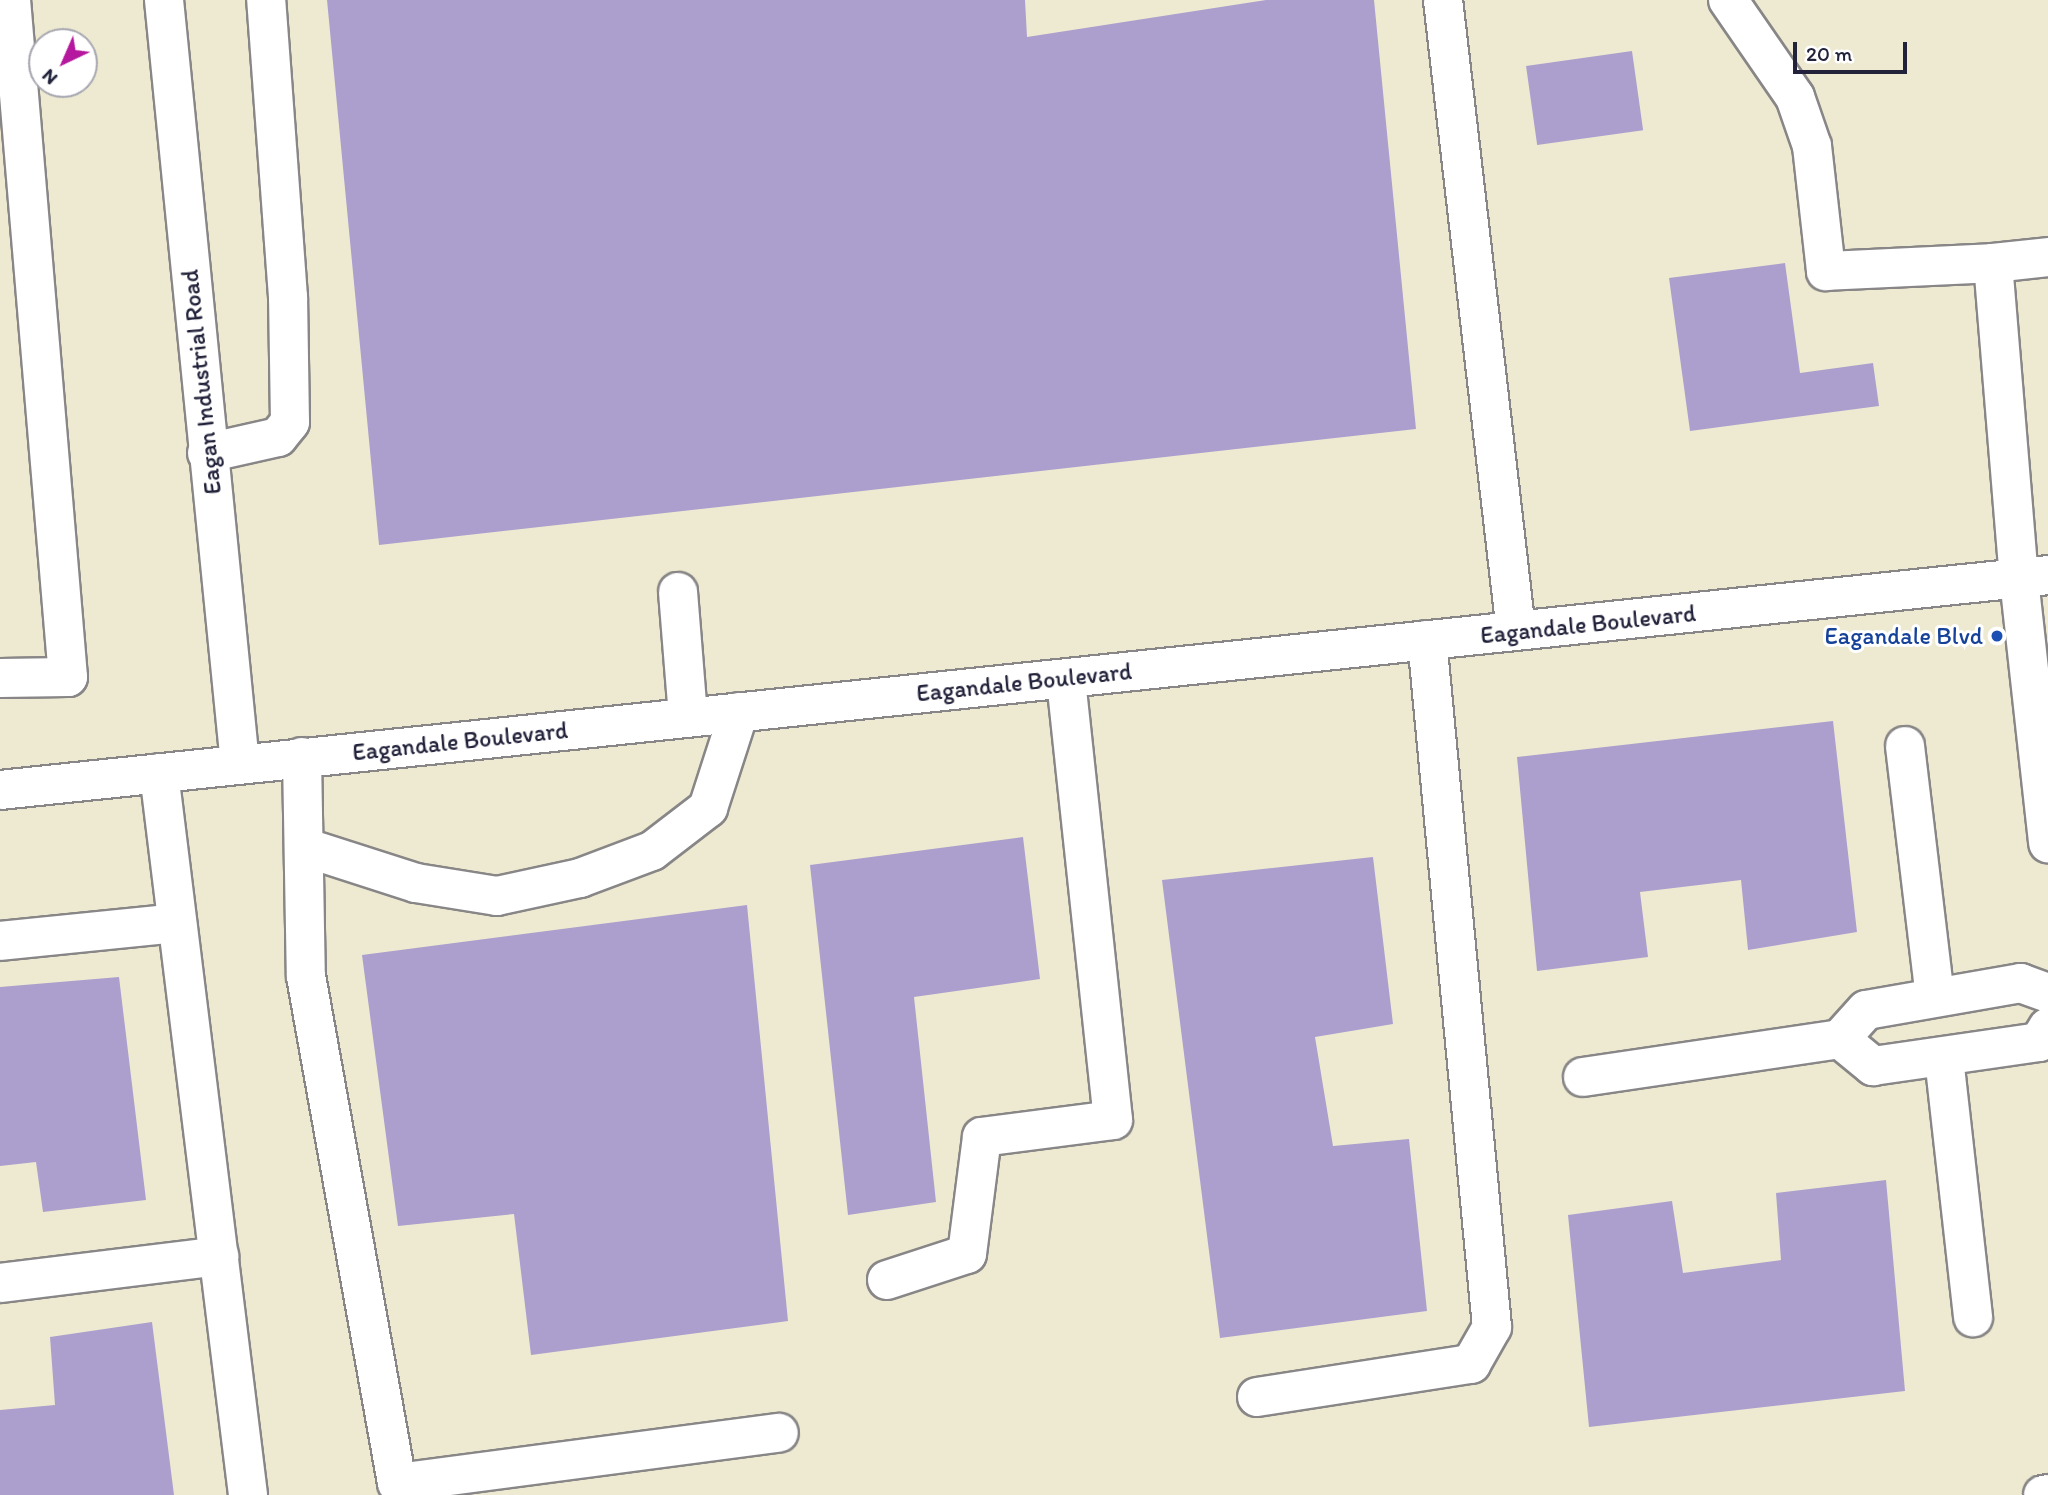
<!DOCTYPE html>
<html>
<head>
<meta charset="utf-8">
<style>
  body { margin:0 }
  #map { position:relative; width:2048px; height:1495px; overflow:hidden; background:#eeead1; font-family:Itim,sans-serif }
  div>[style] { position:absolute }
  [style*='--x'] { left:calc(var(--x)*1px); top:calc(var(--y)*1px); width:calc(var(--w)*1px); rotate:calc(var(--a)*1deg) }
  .building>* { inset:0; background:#ac9fce; transform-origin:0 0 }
  .roads { filter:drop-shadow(2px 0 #888686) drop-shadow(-2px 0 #888686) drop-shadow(0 2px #888686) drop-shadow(0 -2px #888686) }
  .minor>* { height:38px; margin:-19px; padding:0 19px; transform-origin:19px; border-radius:19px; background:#fff }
  .dots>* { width:19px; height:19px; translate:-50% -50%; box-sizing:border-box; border:4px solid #fff; border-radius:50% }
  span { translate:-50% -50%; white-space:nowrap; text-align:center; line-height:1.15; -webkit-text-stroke:6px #fff; paint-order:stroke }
  .street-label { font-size:24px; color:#22223b }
  .transit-label { font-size:24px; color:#164399 }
  .right { translate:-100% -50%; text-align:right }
  .north { position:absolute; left:28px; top:28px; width:70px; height:70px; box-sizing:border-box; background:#fff; border:2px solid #a7a7b1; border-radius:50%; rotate:224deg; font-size:19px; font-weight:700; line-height:28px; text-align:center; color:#22223b }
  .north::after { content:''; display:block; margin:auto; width:24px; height:32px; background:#b5179e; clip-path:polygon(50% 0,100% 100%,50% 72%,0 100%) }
  .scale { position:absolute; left:1793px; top:42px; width:114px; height:32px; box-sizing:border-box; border:4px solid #22223b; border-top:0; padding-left:9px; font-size:21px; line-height:24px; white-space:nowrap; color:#22223b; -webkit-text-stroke:5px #fff; paint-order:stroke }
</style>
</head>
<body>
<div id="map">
  <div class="building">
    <i style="clip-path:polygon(327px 0,1025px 0,1027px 37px,1266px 0,1374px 0,1416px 429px,379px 545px)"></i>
    <i style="left:1632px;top:51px;width:80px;height:107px;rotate:82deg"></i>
    <i style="clip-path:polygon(1785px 263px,1800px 373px,1873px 363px,1879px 406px,1690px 431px,1669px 278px)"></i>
    <i style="clip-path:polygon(1833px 721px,1857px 932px,1748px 950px,1741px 880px,1640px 892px,1648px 957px,1537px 971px,1517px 757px)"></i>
    <i style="clip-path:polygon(1023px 837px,1040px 979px,914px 997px,936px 1202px,848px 1215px,810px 865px)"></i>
    <i style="clip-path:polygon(1373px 857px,1393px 1024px,1315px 1037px,1333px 1146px,1409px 1139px,1427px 1311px,1220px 1338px,1162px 880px)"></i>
    <i style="clip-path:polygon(747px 905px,788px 1321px,531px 1355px,514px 1214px,398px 1226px,362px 955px)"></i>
    <i style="clip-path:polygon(119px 977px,146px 1200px,43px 1212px,36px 1162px,0 1166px,0 987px)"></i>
    <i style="clip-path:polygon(1886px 1180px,1905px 1391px,1589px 1427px,1568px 1215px,1672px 1201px,1683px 1273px,1781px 1260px,1776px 1193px)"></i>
    <i style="clip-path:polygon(152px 1322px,174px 1495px,0 1495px,0 1410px,55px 1405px,50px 1337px)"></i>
  </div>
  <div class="roads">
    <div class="minor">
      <i style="--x:164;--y:0;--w:768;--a:84.32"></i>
      <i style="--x:1443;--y:0;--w:635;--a:83.4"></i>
      <i style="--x:1728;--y:0;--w:118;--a:55.4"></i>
      <i style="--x:1795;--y:97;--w:52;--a:70.9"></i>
      <i style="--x:1812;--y:146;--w:126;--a:83.6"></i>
      <i style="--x:1826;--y:271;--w:167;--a:-2.7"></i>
      <i style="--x:1993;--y:263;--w:317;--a:85.3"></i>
      <i style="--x:2019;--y:579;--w:266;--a:83.7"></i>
      <i style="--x:1993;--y:263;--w:55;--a:-6.2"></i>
      <i style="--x:207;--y:453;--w:73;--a:-12.7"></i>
      <i style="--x:278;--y:437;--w:19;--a:-51"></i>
      <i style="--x:290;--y:422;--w:125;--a:-90.9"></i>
      <i style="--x:288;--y:297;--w:298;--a:-94.2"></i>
      <i style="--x:678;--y:592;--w:125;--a:85.4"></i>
      <i style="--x:0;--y:678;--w:68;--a:-0.8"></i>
      <i style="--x:68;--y:677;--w:679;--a:-94.81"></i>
      <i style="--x:1905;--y:746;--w:252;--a:83.2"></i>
      <i style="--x:302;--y:757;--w:219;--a:89"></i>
      <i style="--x:306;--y:976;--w:515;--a:79.82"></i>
      <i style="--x:397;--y:1483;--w:385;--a:-7.5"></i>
      <i style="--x:159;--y:773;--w:727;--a:82.97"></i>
      <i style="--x:0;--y:790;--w:2059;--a:-5.99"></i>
      <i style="--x:304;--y:847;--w:118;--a:17.8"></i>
      <i style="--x:416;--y:883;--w:82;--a:9.1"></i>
      <i style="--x:497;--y:896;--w:85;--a:-12.2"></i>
      <i style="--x:580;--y:878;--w:77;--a:-20.6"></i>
      <i style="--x:652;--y:851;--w:71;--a:-37.5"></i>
      <i style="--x:708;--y:808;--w:101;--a:-72.1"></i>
      <i style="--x:0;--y:941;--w:178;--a:-5.8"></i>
      <i style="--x:2048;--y:993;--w:29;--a:-160"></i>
      <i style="--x:2021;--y:983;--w:157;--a:170.1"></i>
      <i style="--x:1866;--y:1010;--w:39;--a:132"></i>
      <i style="--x:1840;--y:1039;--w:43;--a:39.3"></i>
      <i style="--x:1873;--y:1066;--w:168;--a:-8.2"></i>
      <i style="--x:2039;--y:1042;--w:17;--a:-59"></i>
      <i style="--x:1944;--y:1058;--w:261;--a:83.6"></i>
      <i style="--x:1583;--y:1077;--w:260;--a:-8.4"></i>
      <i style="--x:887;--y:1280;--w:84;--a:-18"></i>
      <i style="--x:967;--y:1254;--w:118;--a:-82.7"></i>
      <i style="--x:982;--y:1137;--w:132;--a:-7.4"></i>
      <i style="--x:1113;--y:1120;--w:444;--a:-96.1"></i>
      <i style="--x:0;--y:1283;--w:221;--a:-7"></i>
      <i style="--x:1257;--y:1397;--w:217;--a:-8.8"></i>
      <i style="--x:1471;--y:1364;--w:43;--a:-60.4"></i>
      <i style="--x:1492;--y:1327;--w:690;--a:-95.4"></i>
      <i style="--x:2043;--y:1495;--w:5;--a:-11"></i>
    </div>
  </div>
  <div class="dots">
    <i style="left:1997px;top:636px;background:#1a4fb4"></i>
  </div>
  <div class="street-label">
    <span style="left:201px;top:382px;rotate:-96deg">Eagan Industrial Road</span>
    <span style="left:1588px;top:624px;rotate:-6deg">Eagandale Boulevard</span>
    <span style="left:1024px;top:682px;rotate:-6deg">Eagandale Boulevard</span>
    <span style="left:460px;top:741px;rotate:-6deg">Eagandale Boulevard</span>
  </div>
  <div class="transit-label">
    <span class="right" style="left:1983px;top:636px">Eagandale Blvd</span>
  </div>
  <div class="north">N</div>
  <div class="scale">20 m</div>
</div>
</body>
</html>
